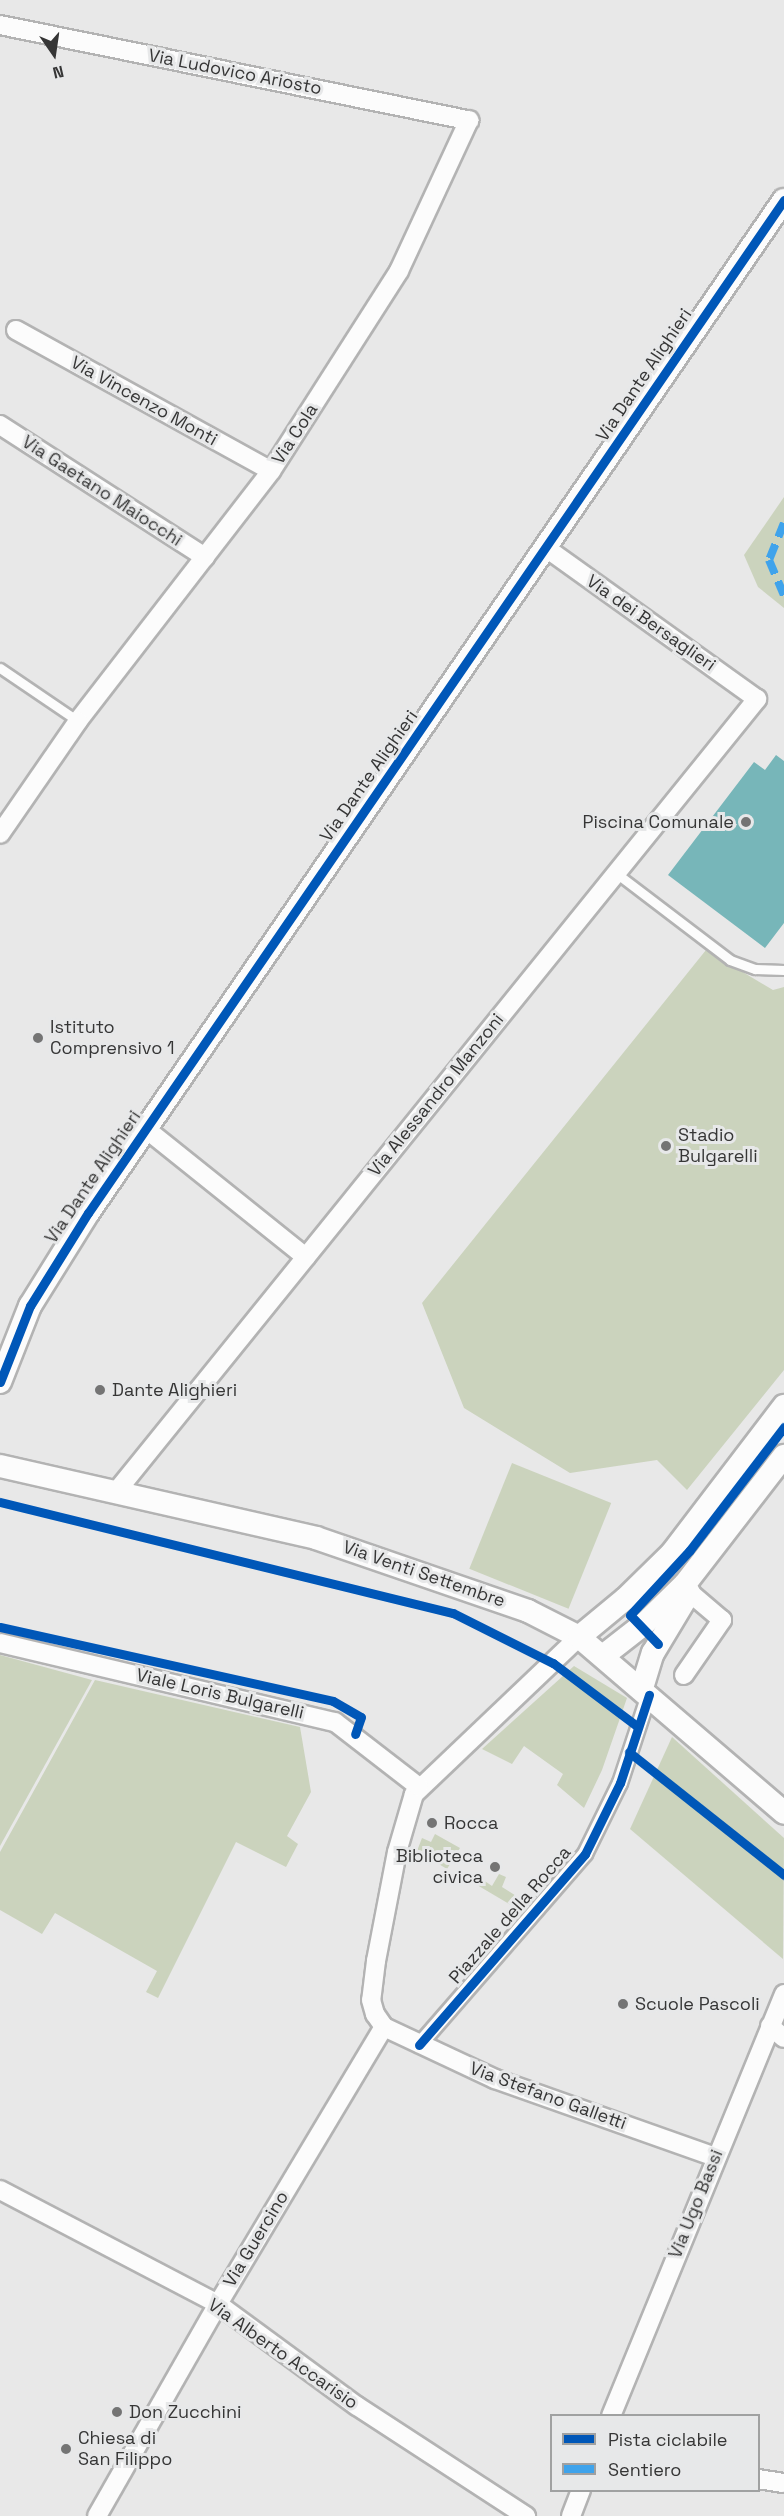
<!DOCTYPE html>
<html>
<head>
<meta charset="utf-8">
<style>
  body { margin:0 }
  #map { position:relative; width:784px; height:2516px; overflow:hidden; background:#e8e8e8; font-family:"Space Grotesk",sans-serif }
  div>[style] { position:absolute }
  [style*='--x'] { left:calc(var(--x)*1px); top:calc(var(--y)*1px); width:calc(var(--w)*1px); rotate:calc(var(--a)*1deg) }
  .green>* { inset:0; background:#cbd3bd; transform-origin:0 0 }
  .water>* { inset:0; background:#77b6b9 }
  .roads { filter:drop-shadow(2px 0 #b3b3b3) drop-shadow(-2px 0 #b3b3b3) drop-shadow(0 2px #b3b3b3) drop-shadow(0 -2px #b3b3b3) }
  .service>* { height:9px; margin:-4.5px; padding:0 4.5px; transform-origin:4.5px; border-radius:4.5px; background:#fcfcfc }
  .pedestrian>* { height:14px; margin:-7px; padding:0 7px; transform-origin:7px; border-radius:7px; background:#fcfcfc }
  .minor>* { height:18px; margin:-9px; padding:0 9px; transform-origin:9px; border-radius:9px; background:#fcfcfc }
  .tertiary>* { height:22px; margin:-11px; padding:0 11px; transform-origin:11px; border-radius:11px; background:#fcfcfc }
  .quiet>* { height:8px; margin-top:-4px; transform-origin:0; background:repeating-linear-gradient(90deg,#3fa3eb 0 15px,transparent 0 23px) }
  .cycleway>* { height:9px; margin:-4.5px; padding:0 4.5px; transform-origin:4.5px; border-radius:4.5px; background:#0057b8 }
  .dots>* { width:16px; height:16px; translate:-50% -50%; box-sizing:border-box; border:3px solid #e7e8e9; border-radius:50% }
  span { translate:-50% -50%; white-space:nowrap; text-align:center; line-height:1.15; -webkit-text-stroke:6px #e7e8e9; paint-order:stroke }
  .street-label { font-size:18px; color:#363636 }
  .poi-label { font-size:18px; color:#363636 }
  .right { translate:-100% -50%; text-align:right }
  .left { translate:0 -50%; text-align:left }
  .legend { position:absolute; left:550px; top:2414px; width:210px; height:78px; box-sizing:border-box; background:#e7e8e9; border:2px solid #a0a1a1; margin:0; padding:8px 10px; list-style:none; font-size:18px; color:#363636 }
  .legend li { display:flex; align-items:center; gap:12px; height:30px }
  .legend b { width:30px; border:2px solid #a0a1a1 }
  .north { position:absolute; left:24px; top:24px; width:60px; height:60px; -webkit-text-stroke:4px #e7e8e9; paint-order:stroke; rotate:167deg; font-size:16px; font-weight:700; line-height:24px; text-align:center; color:#363636 }
  .north::after { content:''; display:block; margin:auto; width:21px; height:27px; background:#363636; clip-path:polygon(50% 0,100% 100%,50% 72%,0 100%) }
</style>
</head>
<body>
<div id="map">
  <div class="green">
    <i style="clip-path:polygon(784px 497px,784px 608px,758px 587px,744px 555px)"></i>
    <i style="clip-path:polygon(706px 950px,773px 990px,784px 987px,784px 1370px,687px 1490px,657px 1460px,570px 1473px,464px 1408px,422px 1303px)"></i>
    <i style="left:512px;top:1463px;width:107px;height:114px;rotate:22deg"></i>
    <i style="clip-path:polygon(0 1655px,92px 1680px,0 1846px)"></i>
    <i style="clip-path:polygon(574px 1666px,627px 1698px,602px 1770px,584px 1808px,557px 1785px,563px 1774px,524px 1746px,512px 1764px,482px 1749px)"></i>
    <i style="clip-path:polygon(95px 1680px,300px 1727px,311px 1792px,287px 1836px,298px 1844px,286px 1867px,236px 1842px,158px 1998px,146px 1992px,157px 1971px,55px 1913px,42px 1934px,0 1910px,0 1852px)"></i>
    <i style="clip-path:polygon(672px 1737px,784px 1838px,783px 1959px,630px 1829px)"></i>
    <i style="clip-path:polygon(435px 1834px,460px 1848px,447px 1869px,417px 1851px,422px 1838px,431px 1842px)"></i>
    <i style="clip-path:polygon(499px 1874px,506px 1877px,502px 1887px,521px 1899px,514px 1907px,472px 1882px,476px 1875px,492px 1886px)"></i>
  </div>
  <div class="water">
    <i style="clip-path:polygon(776px 755px,784px 761px,784px 923px,765px 948px,668px 875px,754px 762px,765px 770px)"></i>
  </div>
  <div class="roads">
    <div class="service">
      <i style="--x:0;--y:668;--w:94;--a:34.2"></i>
      <i style="--x:616;--y:873;--w:143;--a:37.3"></i>
      <i style="--x:730;--y:960;--w:27;--a:20"></i>
      <i style="--x:755;--y:969;--w:29;--a:2"></i>
    </div>
    <div class="pedestrian">
      <i style="--x:419;--y:2045;--w:253;--a:-49"></i>
      <i style="--x:585;--y:1854;--w:79;--a:-63.8"></i>
      <i style="--x:620;--y:1783;--w:93;--a:-71.8"></i>
    </div>
    <div class="minor">
      <i style="--x:0;--y:25;--w:479;--a:11.5"></i>
      <i style="--x:469;--y:120;--w:166;--a:114.9"></i>
      <i style="--x:399;--y:271;--w:237;--a:122.6"></i>
      <i style="--x:271;--y:471;--w:316;--a:127.7"></i>
      <i style="--x:78;--y:721;--w:137;--a:124.6"></i>
      <i style="--x:16;--y:330;--w:291;--a:28.9"></i>
      <i style="--x:0;--y:425;--w:244;--a:32.8"></i>
      <i style="--x:146;--y:1129;--w:205;--a:38.7"></i>
      <i style="--x:116;--y:1492;--w:1020;--a:-51.05"></i>
      <i style="--x:757;--y:699;--w:259;--a:-144.4"></i>
      <i style="--x:579;--y:1637;--w:228;--a:136.4"></i>
      <i style="--x:414;--y:1794;--w:60;--a:106.3"></i>
      <i style="--x:397;--y:1852;--w:111;--a:100.9"></i>
      <i style="--x:376;--y:1961;--w:39;--a:97"></i>
      <i style="--x:371;--y:2000;--w:15;--a:74"></i>
      <i style="--x:375;--y:2014;--w:16;--a:55"></i>
      <i style="--x:384;--y:2027;--w:123;--a:25.1"></i>
      <i style="--x:495;--y:2079;--w:233;--a:19.5"></i>
      <i style="--x:0;--y:1643;--w:344;--a:13.3"></i>
      <i style="--x:335;--y:1722;--w:106;--a:37.7"></i>
      <i style="--x:684;--y:1675;--w:67;--a:-55.4"></i>
      <i style="--x:722;--y:1620;--w:43;--a:-139.7"></i>
      <i style="--x:770;--y:2026;--w:18;--a:41"></i>
      <i style="--x:0;--y:2190;--w:246;--a:27.6"></i>
      <i style="--x:218;--y:2304;--w:172;--a:36.3"></i>
      <i style="--x:357;--y:2406;--w:202;--a:33.1"></i>
      <i style="--x:611;--y:2416;--w:456;--a:-67.7"></i>
      <i style="--x:758;--y:2479;--w:26;--a:9"></i>
      <i style="--x:97;--y:2516;--w:244;--a:-60.3"></i>
      <i style="--x:218;--y:2304;--w:323;--a:-59.1"></i>
      <i style="--x:571;--y:2516;--w:28;--a:-69"></i>
    </div>
    <div class="tertiary">
      <i style="--x:0;--y:1382;--w:82;--a:-68.5"></i>
      <i style="--x:30;--y:1306;--w:110;--a:-58.1"></i>
      <i style="--x:88;--y:1213;--w:1229;--a:-55.51"></i>
      <i style="--x:0;--y:1466;--w:324;--a:12.8"></i>
      <i style="--x:316;--y:1538;--w:224;--a:19"></i>
      <i style="--x:528;--y:1611;--w:57;--a:27"></i>
      <i style="--x:579;--y:1637;--w:270;--a:40.6"></i>
      <i style="--x:579;--y:1637;--w:60;--a:-39.6"></i>
      <i style="--x:625;--y:1599;--w:66;--a:-44.4"></i>
      <i style="--x:672;--y:1553;--w:185;--a:-52.7"></i>
      <i style="--x:603;--y:1656;--w:52;--a:-38"></i>
      <i style="--x:644;--y:1624;--w:57;--a:-44.3"></i>
      <i style="--x:685;--y:1584;--w:162;--a:-52.3"></i>
      <i style="--x:642;--y:1688;--w:37;--a:-73"></i>
      <i style="--x:653;--y:1653;--w:70;--a:-59"></i>
    </div>
  </div>
  <div class="quiet">
    <i style="--x:784;--y:523;--w:40;--a:112"></i>
    <i style="--x:769;--y:560;--w:39;--a:67"></i>
  </div>
  <div class="cycleway">
    <i style="--x:0;--y:1382;--w:82;--a:-68.5"></i>
    <i style="--x:30;--y:1306;--w:110;--a:-58.1"></i>
    <i style="--x:88;--y:1213;--w:1229;--a:-55.51"></i>
    <i style="--x:0;--y:1502;--w:466;--a:13.8"></i>
    <i style="--x:453;--y:1613;--w:112;--a:26.6"></i>
    <i style="--x:553;--y:1663;--w:105;--a:36.9"></i>
    <i style="--x:0;--y:1627;--w:341;--a:12.5"></i>
    <i style="--x:333;--y:1701;--w:32;--a:30"></i>
    <i style="--x:361;--y:1717;--w:18;--a:109"></i>
    <i style="--x:658;--y:1644;--w:40;--a:-134"></i>
    <i style="--x:630;--y:1615;--w:88;--a:-47.3"></i>
    <i style="--x:690;--y:1550;--w:155;--a:-52.6"></i>
    <i style="--x:629;--y:1752;--w:198;--a:38.4"></i>
    <i style="--x:419;--y:2045;--w:253;--a:-49"></i>
    <i style="--x:585;--y:1854;--w:79;--a:-63.8"></i>
    <i style="--x:620;--y:1783;--w:93;--a:-71.8"></i>
  </div>
  <div class="dots">
    <i style="left:746px;top:822px;background:#747474"></i>
    <i style="left:38px;top:1038px;background:#747474"></i>
    <i style="left:666px;top:1146px;background:#747474"></i>
    <i style="left:100px;top:1390px;background:#747474"></i>
    <i style="left:432px;top:1823px;background:#747474"></i>
    <i style="left:495px;top:1867px;background:#747474"></i>
    <i style="left:623px;top:2004px;background:#747474"></i>
    <i style="left:117px;top:2412px;background:#747474"></i>
    <i style="left:66px;top:2449px;background:#747474"></i>
  </div>
  <div class="street-label">
    <span style="left:235px;top:72px;rotate:11deg">Via Ludovico Ariosto</span>
    <span style="left:644px;top:375px;rotate:-56deg">Via Dante Alighieri</span>
    <span style="left:144px;top:401px;rotate:29deg">Via Vincenzo Monti</span>
    <span style="left:295px;top:434px;rotate:-57deg">Via Cola</span>
    <span style="left:102px;top:491px;rotate:33deg">Via Gaetano Maiocchi</span>
    <span style="left:651px;top:623px;rotate:35deg">Via dei Bersaglieri</span>
    <span style="left:369px;top:776px;rotate:-55deg">Via Dante Alighieri</span>
    <span style="left:436px;top:1095px;rotate:-51deg">Via Alessandro Manzoni</span>
    <span style="left:93px;top:1177px;rotate:-56deg">Via Dante Alighieri</span>
    <span style="left:424px;top:1574px;rotate:19deg">Via Venti Settembre</span>
    <span style="left:220px;top:1694px;rotate:13deg">Viale Loris Bulgarelli</span>
    <span style="left:510px;top:1915px;rotate:-49deg">Piazzale della Rocca</span>
    <span style="left:548px;top:2096px;rotate:20deg">Via Stefano Galletti</span>
    <span style="left:696px;top:2204px;rotate:-68deg">Via Ugo Bassi</span>
    <span style="left:256px;top:2239px;rotate:-59deg">Via Guercino</span>
    <span style="left:283px;top:2354px;rotate:35deg">Via Alberto Accarisio</span>
  </div>
  <div class="poi-label">
    <span class="right" style="left:734px;top:822px">Piscina Comunale</span>
    <span class="left" style="left:50px;top:1038px">Istituto<br>Comprensivo 1</span>
    <span class="left" style="left:678px;top:1146px">Stadio<br>Bulgarelli</span>
    <span class="left" style="left:112px;top:1390px">Dante Alighieri</span>
    <span class="left" style="left:444px;top:1823px">Rocca</span>
    <span class="right" style="left:483px;top:1867px">Biblioteca<br>civica</span>
    <span class="left" style="left:635px;top:2004px">Scuole Pascoli</span>
    <span class="left" style="left:129px;top:2412px">Don Zucchini</span>
    <span class="left" style="left:78px;top:2449px">Chiesa di<br>San Filippo</span>
  </div>
  <ul class="legend">
  <li><b style="height:8px;background:#0057b8"></b>Pista ciclabile</li>
  <li><b style="height:8px;background:#3fa3eb"></b>Sentiero</li>
  </ul>
  <div class="north">N</div>
</div>
</body>
</html>
